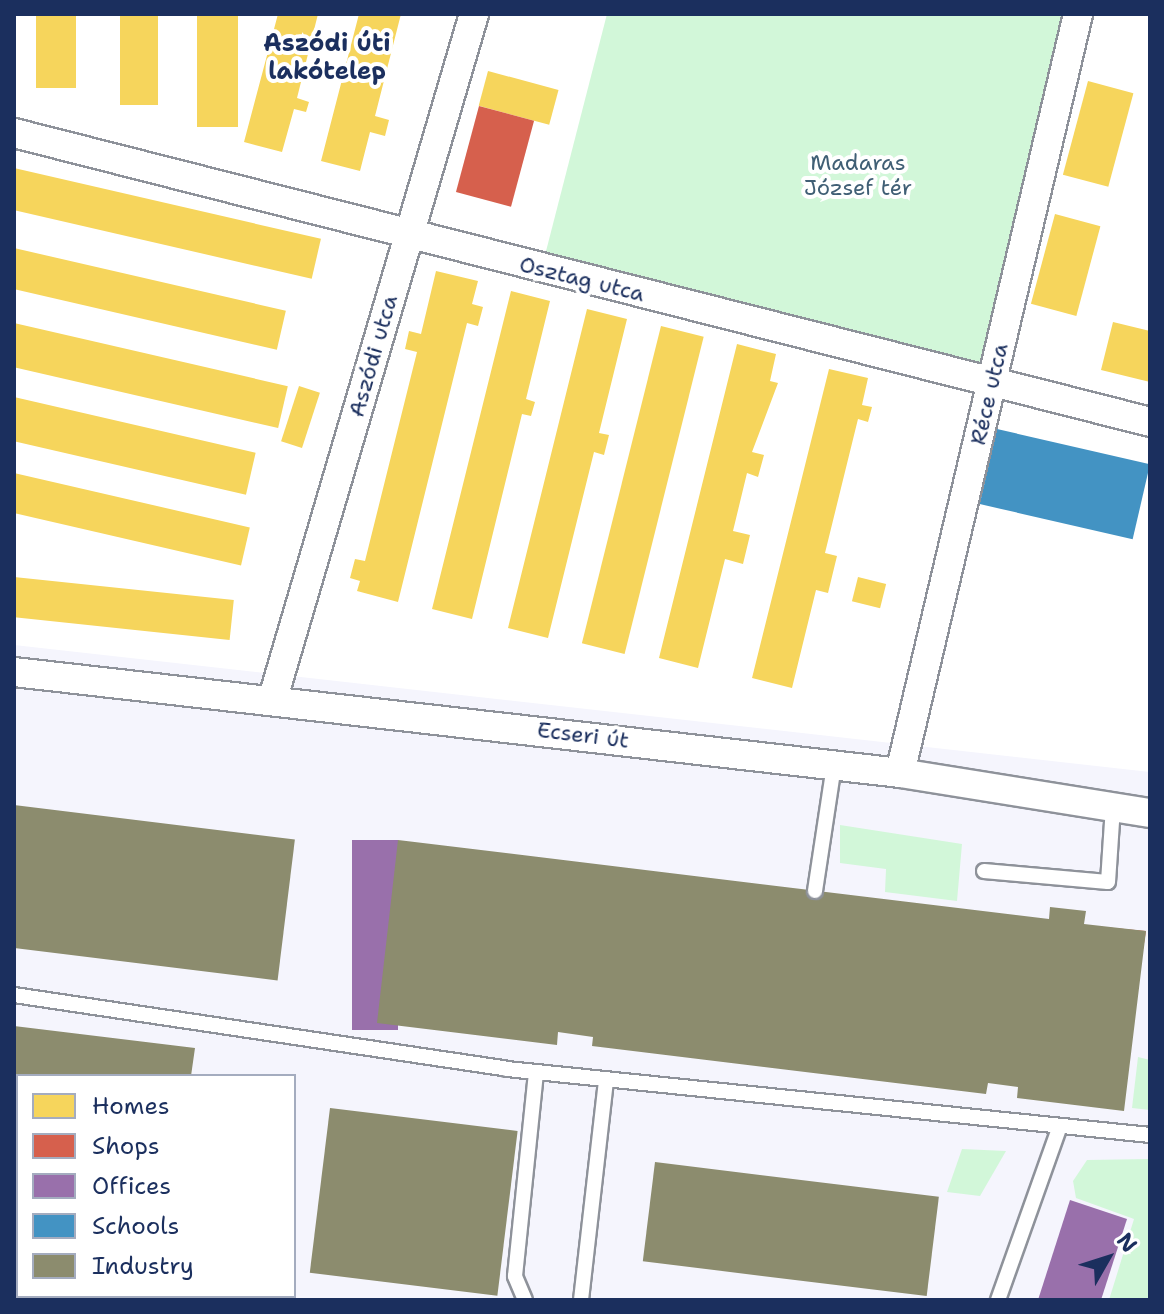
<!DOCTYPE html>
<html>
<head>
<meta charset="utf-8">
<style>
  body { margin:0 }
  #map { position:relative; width:1164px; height:1314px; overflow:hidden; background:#fff; font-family:"Shantell Sans",sans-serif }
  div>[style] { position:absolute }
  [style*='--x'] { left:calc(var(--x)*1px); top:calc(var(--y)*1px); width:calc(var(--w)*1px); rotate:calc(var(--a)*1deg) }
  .built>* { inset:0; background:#f5f5fd }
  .green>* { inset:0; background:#d2f7d9 }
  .homes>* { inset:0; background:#f6d55c; transform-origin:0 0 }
  .shops>* { inset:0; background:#d6604d; transform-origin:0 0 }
  .offices>* { inset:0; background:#9970ab; transform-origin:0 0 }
  .schools>* { inset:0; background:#4393c3; transform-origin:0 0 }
  .industry>* { inset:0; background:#8c8c6e; transform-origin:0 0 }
  .roads { filter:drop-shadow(2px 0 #8e929a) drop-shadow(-2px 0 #8e929a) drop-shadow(0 2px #8e929a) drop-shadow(0 -2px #8e929a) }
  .service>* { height:14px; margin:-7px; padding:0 7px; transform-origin:7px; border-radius:7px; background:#fff }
  .minor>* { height:28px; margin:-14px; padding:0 14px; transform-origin:14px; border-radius:14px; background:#fff }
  span { translate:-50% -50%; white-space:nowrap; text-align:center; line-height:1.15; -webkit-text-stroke:8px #fff; paint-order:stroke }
  .park-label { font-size:22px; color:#405f75 }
  .street-label { font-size:22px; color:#1b2f5e }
  .neighbourhood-label { font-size:24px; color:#1b2f5e; font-weight:700 }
  .frame { position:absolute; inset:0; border:16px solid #1b2f5e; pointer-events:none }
  .legend { position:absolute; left:16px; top:1074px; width:280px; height:224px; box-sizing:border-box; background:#fff; border:2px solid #a4acbf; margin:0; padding:10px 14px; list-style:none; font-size:24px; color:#1b2f5e }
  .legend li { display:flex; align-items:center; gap:16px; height:40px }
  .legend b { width:40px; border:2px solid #a4acbf }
  .north { position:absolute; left:1068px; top:1218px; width:80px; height:80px; -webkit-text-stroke:6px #fff; paint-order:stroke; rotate:51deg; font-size:22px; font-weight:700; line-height:32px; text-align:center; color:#1b2f5e }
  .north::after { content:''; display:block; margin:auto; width:28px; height:36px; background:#1b2f5e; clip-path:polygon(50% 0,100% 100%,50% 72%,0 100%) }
</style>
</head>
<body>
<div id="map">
  <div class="built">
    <i style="clip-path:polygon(evenodd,14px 645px,1150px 772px,1150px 1300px,14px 1300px,14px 645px,18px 1076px,294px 1076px,294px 1296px,18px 1296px,18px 1076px)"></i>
  </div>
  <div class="green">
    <i style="clip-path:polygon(607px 14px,1063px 14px,981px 371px,544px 259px)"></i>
    <i style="clip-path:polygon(840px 825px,962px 844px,957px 901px,885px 892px,886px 869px,840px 863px)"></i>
    <i style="clip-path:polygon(1138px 1057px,1150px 1060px,1150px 1110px,1132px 1108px)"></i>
    <i style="clip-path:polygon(962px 1149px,1006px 1151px,980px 1196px,947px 1192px)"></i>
    <i style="clip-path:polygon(1150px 1159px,1150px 1300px,1109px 1300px,1134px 1219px,1076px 1198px,1073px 1181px,1087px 1160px)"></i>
  </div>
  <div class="homes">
    <i style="left:36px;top:14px;width:40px;height:74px"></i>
    <i style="left:120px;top:14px;width:38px;height:91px"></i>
    <i style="left:197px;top:14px;width:41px;height:113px"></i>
    <i style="clip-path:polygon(278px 14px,318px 14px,297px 98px,309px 102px,306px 112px,294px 109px,282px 152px,244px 142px)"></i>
    <i style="clip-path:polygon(359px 14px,401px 14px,375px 116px,389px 120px,385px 136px,370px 132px,360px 171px,321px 161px)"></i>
    <i style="left:488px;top:71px;width:73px;height:36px;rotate:15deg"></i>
    <i style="left:1088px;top:81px;width:47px;height:97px;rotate:15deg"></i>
    <i style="left:14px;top:168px;width:315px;height:41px;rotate:13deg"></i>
    <i style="left:1055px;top:214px;width:47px;height:93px;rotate:15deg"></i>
    <i style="left:14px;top:248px;width:279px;height:40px;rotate:13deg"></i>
    <i style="clip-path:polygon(436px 271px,478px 281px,472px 304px,483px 307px,478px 326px,467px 323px,398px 602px,357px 591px,360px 581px,350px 578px,355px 559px,365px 561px,417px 352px,405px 349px,409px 331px,421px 334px)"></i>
    <i style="clip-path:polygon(511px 291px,550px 301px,526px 399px,535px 402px,531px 416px,522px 414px,472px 619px,432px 609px)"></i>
    <i style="clip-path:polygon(587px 309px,627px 319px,599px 433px,609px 435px,604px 455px,594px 452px,548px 638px,508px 628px)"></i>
    <i style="clip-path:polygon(1113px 322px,1150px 331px,1150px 382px,1101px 370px)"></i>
    <i style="left:14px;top:323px;width:281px;height:43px;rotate:13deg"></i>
    <i style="left:661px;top:326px;width:44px;height:327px;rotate:14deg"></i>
    <i style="clip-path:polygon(737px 344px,776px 354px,770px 381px,778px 383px,752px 452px,764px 455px,758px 477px,747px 473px,733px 531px,750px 535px,743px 564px,725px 559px,698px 668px,659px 658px)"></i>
    <i style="clip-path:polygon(829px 369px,868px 378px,862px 405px,872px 407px,868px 422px,858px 419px,825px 553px,837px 556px,828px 593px,816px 590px,792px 688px,752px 678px)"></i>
    <i style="left:299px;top:386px;width:22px;height:58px;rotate:18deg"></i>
    <i style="left:14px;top:397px;width:248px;height:43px;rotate:13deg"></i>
    <i style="left:14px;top:473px;width:242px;height:39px;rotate:13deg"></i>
    <i style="left:14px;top:577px;width:221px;height:40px;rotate:6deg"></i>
    <i style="left:858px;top:577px;width:29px;height:25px;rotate:14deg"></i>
  </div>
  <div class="shops">
    <i style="left:479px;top:106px;width:57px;height:89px;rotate:15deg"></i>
    <i style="clip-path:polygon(1050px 922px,1146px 931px,1133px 1012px,1093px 1008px,1091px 1032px,1039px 1025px)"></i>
  </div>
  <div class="offices">
    <i style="left:352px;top:840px;width:46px;height:190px"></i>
    <i style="clip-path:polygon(1070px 1200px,1127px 1219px,1101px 1300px,1038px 1300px)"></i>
  </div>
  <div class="schools">
    <i style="left:997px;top:429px;width:157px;height:77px;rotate:13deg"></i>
  </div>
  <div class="industry">
    <i style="left:14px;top:805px;width:283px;height:142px;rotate:7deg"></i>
    <i style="clip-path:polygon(398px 840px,1049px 919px,1050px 907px,1086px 911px,1084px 924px,1146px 931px,1124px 1111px,1017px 1098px,1018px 1087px,988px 1083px,986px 1094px,592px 1046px,593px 1037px,558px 1032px,557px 1045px,377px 1023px)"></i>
    <i style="clip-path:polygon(14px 1026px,195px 1048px,191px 1076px,18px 1076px,14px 1094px)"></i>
    <i style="left:330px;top:1108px;width:189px;height:166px;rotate:7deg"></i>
    <i style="left:14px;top:1146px;width:4px;height:80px"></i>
    <i style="left:655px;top:1162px;width:286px;height:100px;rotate:7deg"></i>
    <i style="clip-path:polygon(14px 1256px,18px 1296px,71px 1300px,14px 1300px)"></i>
  </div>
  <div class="roads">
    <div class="service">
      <i style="--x:984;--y:871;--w:124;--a:5.1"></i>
      <i style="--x:1108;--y:882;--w:75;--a:-86.2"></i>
      <i style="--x:815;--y:891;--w:127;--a:-81.4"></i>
      <i style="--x:14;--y:995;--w:499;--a:8.5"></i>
      <i style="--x:507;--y:1069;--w:646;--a:5.86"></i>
      <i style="--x:525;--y:1300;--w:26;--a:-113"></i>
      <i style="--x:515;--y:1276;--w:204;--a:-84.1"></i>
      <i style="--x:581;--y:1300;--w:221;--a:-83.5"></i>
      <i style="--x:998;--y:1300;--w:182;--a:-70.4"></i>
    </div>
    <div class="minor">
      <i style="--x:14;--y:133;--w:1172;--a:14.27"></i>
      <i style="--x:14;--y:672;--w:892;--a:6.5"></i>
      <i style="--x:900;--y:773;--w:253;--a:9.1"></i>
      <i style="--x:273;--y:698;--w:713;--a:-73.62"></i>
      <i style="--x:900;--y:773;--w:780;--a:-76.8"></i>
    </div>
  </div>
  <div class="park-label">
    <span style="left:858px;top:175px">Madaras<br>József tér</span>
  </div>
  <div class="street-label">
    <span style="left:582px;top:279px;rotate:14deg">Osztag utca</span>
    <span style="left:373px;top:356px;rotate:-74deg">Aszódi utca</span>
    <span style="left:989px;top:394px;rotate:-77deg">Réce utca</span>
    <span style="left:583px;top:735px;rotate:7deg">Ecseri út</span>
  </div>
  <div class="neighbourhood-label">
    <span style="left:327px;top:58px">Aszódi úti<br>lakótelep</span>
  </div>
  <div class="frame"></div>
  <ul class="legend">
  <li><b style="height:22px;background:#f6d55c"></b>Homes</li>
  <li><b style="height:22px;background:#d6604d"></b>Shops</li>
  <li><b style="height:22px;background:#9970ab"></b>Offices</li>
  <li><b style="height:22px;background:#4393c3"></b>Schools</li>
  <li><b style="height:22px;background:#8c8c6e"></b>Industry</li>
  </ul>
  <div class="north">N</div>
</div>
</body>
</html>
